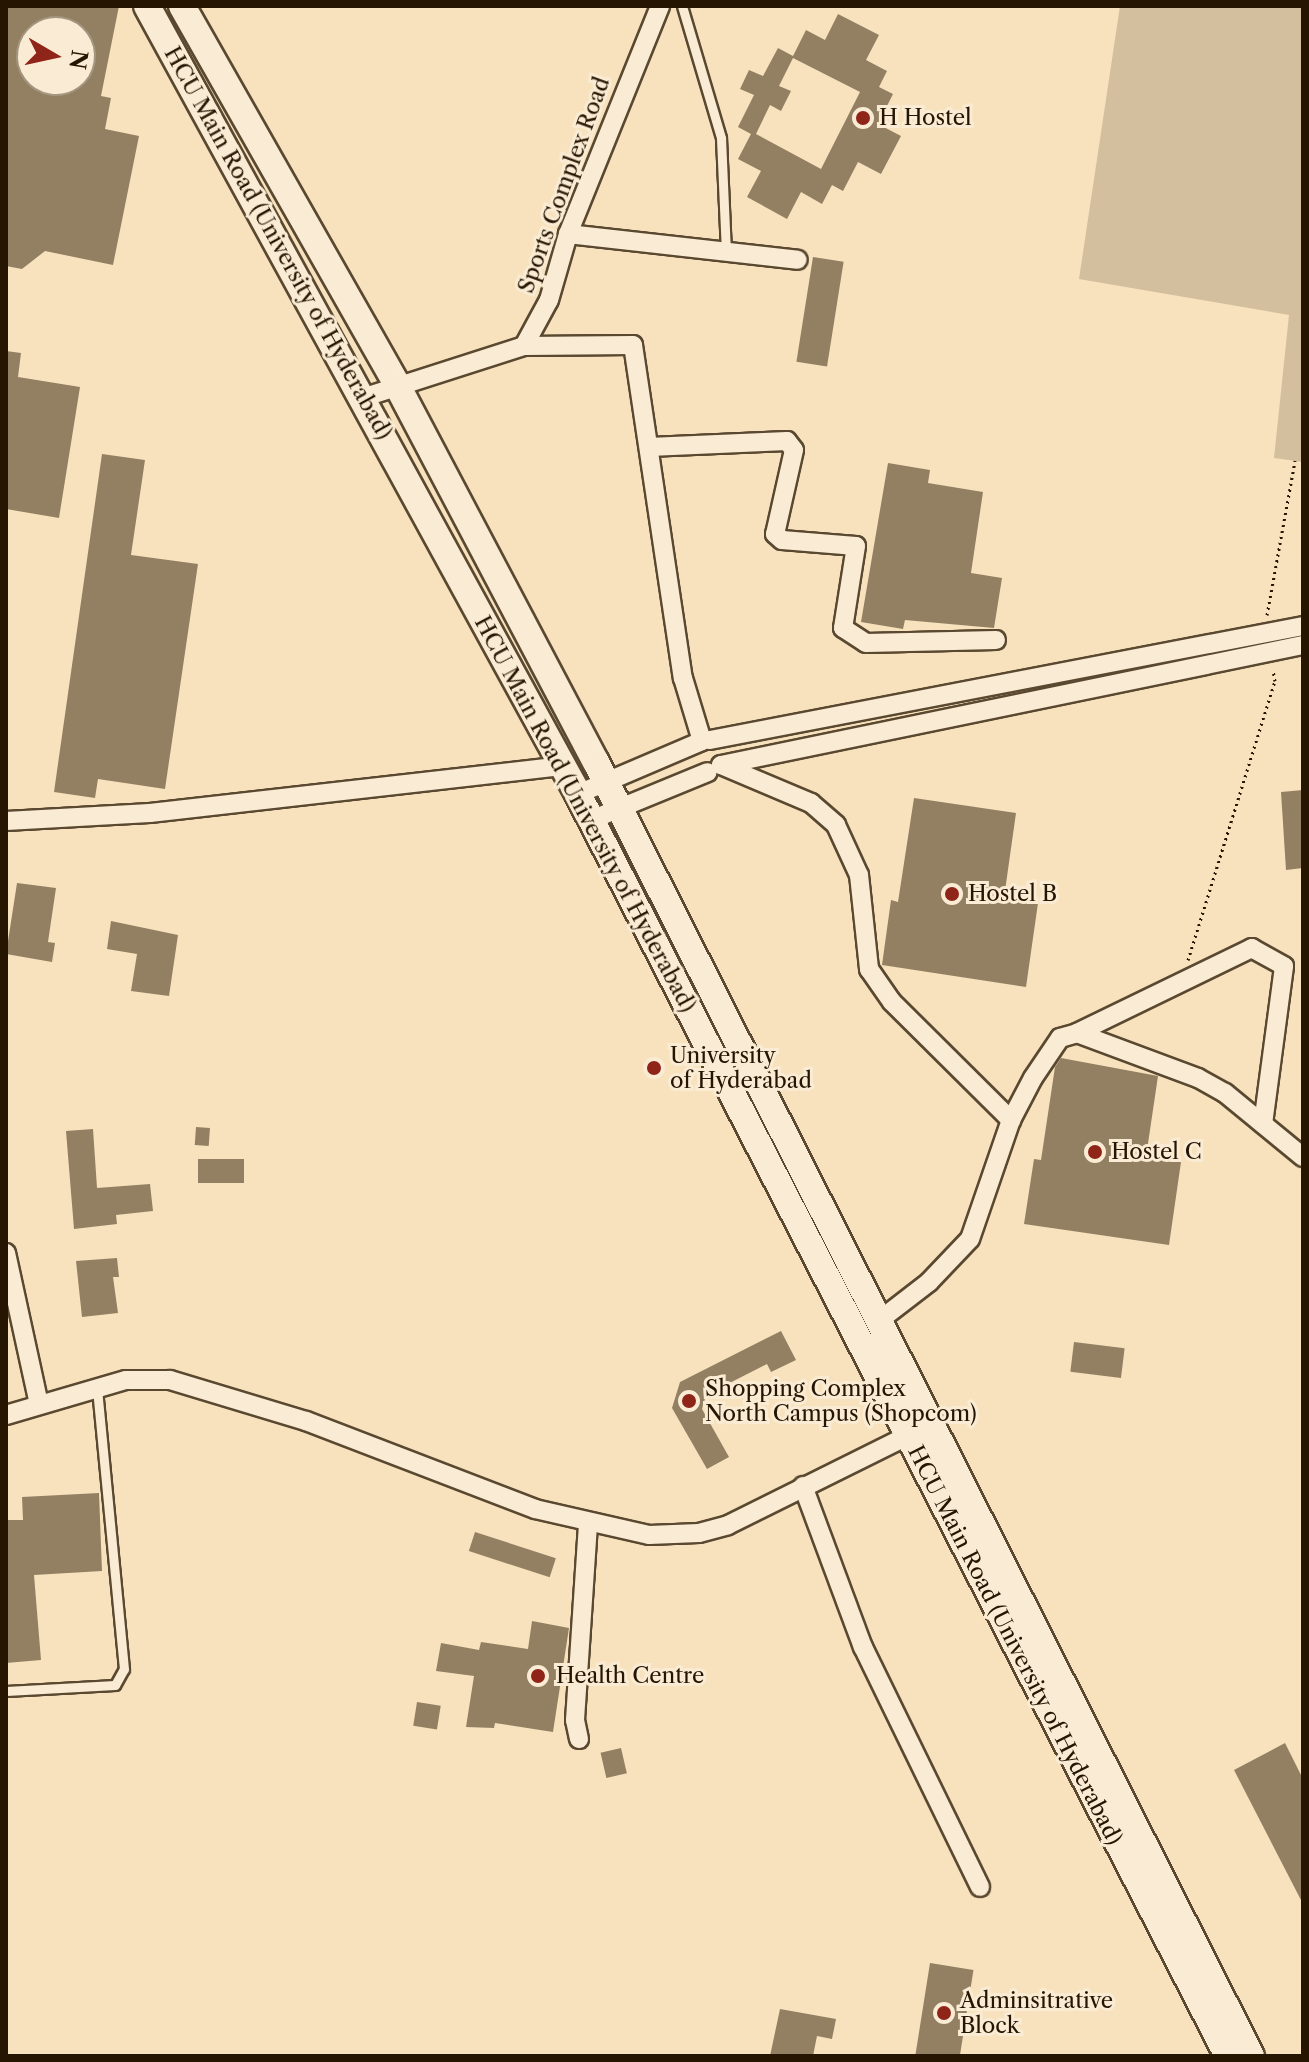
<!DOCTYPE html>
<html>
<head>
<meta charset="utf-8">
<style>
  body { margin:0 }
  #map { position:relative; width:1309px; height:2062px; overflow:hidden; background:#f7e2bd; font-family:"Libre Caslon Text",serif }
  div>[style] { position:absolute }
  [style*='--x'] { left:calc(var(--x)*1px); top:calc(var(--y)*1px); width:calc(var(--w)*1px); rotate:calc(var(--a)*1deg) }
  .green>* { inset:0; background:#d3bf9d }
  .building>* { inset:0; background:#938063; transform-origin:0 0 }
  .path>* { height:3px; margin-top:-1.5px; transform-origin:0; background:repeating-linear-gradient(90deg,#261501 0 2px,transparent 0 6px) }
  .roads { filter:drop-shadow(2px 0 #5a4830) drop-shadow(-2px 0 #5a4830) drop-shadow(0 2px #5a4830) drop-shadow(0 -2px #5a4830) }
  .lane>* { height:9px; margin:-4.5px; padding:0 4.5px; transform-origin:4.5px; border-radius:4.5px; background:#faecd4 }
  .street>* { height:18px; margin:-9px; padding:0 9px; transform-origin:9px; border-radius:9px; background:#faecd4 }
  .secondary>* { height:26px; margin:-13px; padding:0 13px; transform-origin:13px; border-radius:13px; background:#faecd4 }
  .dots>* { width:22px; height:22px; translate:-50% -50%; box-sizing:border-box; border:4px solid #faecd4; border-radius:50% }
  span { translate:-50% -50%; white-space:nowrap; text-align:center; line-height:1.15; -webkit-text-stroke:6px #faecd4; paint-order:stroke }
  .poi-label { font-size:22px; color:#261501 }
  .left { translate:0 -50%; text-align:left }
  .street-label { font-size:22px; color:#261501 }
  .frame { position:absolute; inset:0; border:8px solid #261501; pointer-events:none }
  .north { position:absolute; left:16px; top:16px; width:80px; height:80px; box-sizing:border-box; background:#faecd4; border:2px solid #a59680; border-radius:50%; rotate:99deg; font-size:22px; font-weight:700; line-height:32px; text-align:center; color:#261501 }
  .north::after { content:''; display:block; margin:auto; width:28px; height:36px; background:#8f2418; clip-path:polygon(50% 0,100% 100%,50% 72%,0 100%) }
</style>
</head>
<body>
<div id="map">
  <div class="green">
    <i style="clip-path:polygon(1120px 6px,1303px 6px,1303px 462px,1274px 458px,1289px 315px,1079px 279px)"></i>
  </div>
  <div class="building">
    <i style="clip-path:polygon(evenodd,6px 6px,119px 6px,101px 96px,111px 98px,105px 129px,139px 136px,113px 265px,45px 251px,22px 269px,6px 266px,6px 6px,32px 32px,80px 32px,80px 80px,32px 80px,32px 32px)"></i>
    <i style="clip-path:polygon(evenodd,838px 14px,879px 35px,866px 60px,887px 71px,879px 87px,893px 94px,878px 124px,901px 136px,881px 174px,858px 162px,843px 191px,832px 185px,822px 204px,801px 192px,787px 219px,747px 197px,761px 171px,738px 159px,751px 134px,738px 127px,754px 95px,740px 89px,749px 70px,763px 76px,778px 48px,793px 56px,806px 30px,825px 40px,838px 14px,793px 58px,860px 92px,821px 169px,756px 134px,770px 105px,781px 111px,791px 91px,779px 86px,793px 58px)"></i>
    <i style="left:813px;top:257px;width:31px;height:106px;rotate:9deg"></i>
    <i style="clip-path:polygon(6px 351px,21px 353px,18px 377px,80px 387px,59px 518px,6px 509px)"></i>
    <i style="clip-path:polygon(102px 454px,145px 460px,131px 555px,198px 564px,165px 789px,98px 779px,95px 798px,54px 792px)"></i>
    <i style="clip-path:polygon(888px 463px,930px 470px,928px 483px,983px 492px,971px 573px,1002px 578px,994px 628px,905px 620px,903px 629px,861px 622px)"></i>
    <i style="clip-path:polygon(1303px 790px,1303px 868px,1286px 870px,1281px 792px)"></i>
    <i style="clip-path:polygon(914px 798px,1016px 813px,1004px 898px,1038px 903px,1026px 987px,882px 965px,891px 900px,898px 902px)"></i>
    <i style="clip-path:polygon(17px 883px,56px 888px,48px 942px,55px 943px,52px 962px,6px 954px)"></i>
    <i style="clip-path:polygon(111px 921px,178px 935px,169px 996px,131px 991px,137px 954px,107px 949px)"></i>
    <i style="clip-path:polygon(1061px 1058px,1158px 1076px,1146px 1157px,1181px 1162px,1169px 1245px,1024px 1224px,1034px 1159px,1041px 1160px,1055px 1067px)"></i>
    <i style="left:196px;top:1127px;width:14px;height:18px;rotate:4deg"></i>
    <i style="clip-path:polygon(93px 1129px,97px 1188px,150px 1184px,153px 1211px,116px 1215px,117px 1224px,74px 1229px,66px 1131px)"></i>
    <i style="left:244px;top:1159px;width:24px;height:46px;rotate:90deg"></i>
    <i style="clip-path:polygon(117px 1258px,119px 1277px,113px 1277px,118px 1313px,82px 1317px,76px 1261px)"></i>
    <i style="clip-path:polygon(781px 1331px,796px 1360px,771px 1372px,767px 1364px,706px 1395px,702px 1409px,729px 1457px,707px 1469px,672px 1408px,680px 1382px)"></i>
    <i style="left:1074px;top:1342px;width:51px;height:30px;rotate:7deg"></i>
    <i style="clip-path:polygon(99px 1493px,102px 1571px,34px 1575px,41px 1660px,6px 1663px,6px 1520px,23px 1520px,22px 1497px)"></i>
    <i style="left:475px;top:1532px;width:85px;height:20px;rotate:18deg"></i>
    <i style="clip-path:polygon(532px 1621px,569px 1628px,553px 1732px,495px 1723px,494px 1728px,466px 1727px,474px 1676px,436px 1671px,441px 1643px,479px 1650px,481px 1642px,528px 1649px)"></i>
    <i style="left:417px;top:1702px;width:24px;height:24px;rotate:9deg"></i>
    <i style="clip-path:polygon(1285px 1743px,1303px 1779px,1303px 1904px,1234px 1770px)"></i>
    <i style="left:621px;top:1748px;width:26px;height:21px;rotate:77deg"></i>
    <i style="left:930px;top:1963px;width:44px;height:94px;rotate:9deg"></i>
    <i style="clip-path:polygon(780px 2009px,836px 2019px,832px 2039px,817px 2036px,813px 2056px,770px 2056px)"></i>
  </div>
  <div class="path">
    <i style="--x:1267;--y:615;--w:157;--a:-79.7"></i>
    <i style="--x:1188;--y:960;--w:292;--a:-72.7"></i>
    <i style="--x:1275;--y:681;--w:11;--a:-100"></i>
  </div>
  <div class="roads">
    <div class="lane">
      <i style="--x:682;--y:6;--w:138;--a:73.5"></i>
      <i style="--x:721;--y:138;--w:116;--a:87.5"></i>
      <i style="--x:6;--y:1691;--w:109;--a:-3.2"></i>
      <i style="--x:115;--y:1685;--w:18;--a:-61"></i>
      <i style="--x:124;--y:1669;--w:283;--a:-95.5"></i>
    </div>
    <div class="street">
      <i style="--x:568;--y:234;--w:231;--a:6.4"></i>
      <i style="--x:524;--y:346;--w:109;--a:-0.5"></i>
      <i style="--x:633;--y:345;--w:337;--a:81.5"></i>
      <i style="--x:683;--y:678;--w:66;--a:73.2"></i>
      <i style="--x:365;--y:397;--w:167;--a:-17.8"></i>
      <i style="--x:524;--y:346;--w:52;--a:-61.5"></i>
      <i style="--x:549;--y:300;--w:69;--a:-73.9"></i>
      <i style="--x:568;--y:234;--w:246;--a:-68"></i>
      <i style="--x:649;--y:447;--w:138;--a:-2.5"></i>
      <i style="--x:787;--y:441;--w:11;--a:52"></i>
      <i style="--x:794;--y:450;--w:86;--a:102.7"></i>
      <i style="--x:775;--y:534;--w:9;--a:41"></i>
      <i style="--x:782;--y:540;--w:74;--a:4.6"></i>
      <i style="--x:856;--y:546;--w:83;--a:99"></i>
      <i style="--x:843;--y:628;--w:27;--a:33"></i>
      <i style="--x:866;--y:643;--w:130;--a:-1.3"></i>
      <i style="--x:710;--y:740;--w:604;--a:-10.88"></i>
      <i style="--x:721;--y:765;--w:594;--a:-11.65"></i>
      <i style="--x:721;--y:765;--w:98;--a:22.9"></i>
      <i style="--x:811;--y:803;--w:33;--a:41"></i>
      <i style="--x:836;--y:825;--w:55;--a:65.3"></i>
      <i style="--x:859;--y:875;--w:95;--a:83.9"></i>
      <i style="--x:869;--y:969;--w:40;--a:55.1"></i>
      <i style="--x:892;--y:1002;--w:168;--a:44.8"></i>
      <i style="--x:578;--y:794;--w:133;--a:-23.1"></i>
      <i style="--x:591;--y:820;--w:126;--a:-22.3"></i>
      <i style="--x:6;--y:821;--w:144;--a:-3.2"></i>
      <i style="--x:150;--y:813;--w:414;--a:-6.5"></i>
      <i style="--x:1263;--y:1124;--w:159;--a:-82.4"></i>
      <i style="--x:1284;--y:966;--w:37;--a:-151"></i>
      <i style="--x:1252;--y:948;--w:195;--a:154.1"></i>
      <i style="--x:1077;--y:1033;--w:129;--a:20.4"></i>
      <i style="--x:1198;--y:1078;--w:31;--a:29"></i>
      <i style="--x:1225;--y:1093;--w:101;--a:39.4"></i>
      <i style="--x:6;--y:1253;--w:155;--a:77.7"></i>
      <i style="--x:876;--y:1323;--w:67;--a:-37.7"></i>
      <i style="--x:929;--y:1282;--w:59;--a:-46.4"></i>
      <i style="--x:970;--y:1239;--w:126;--a:-71"></i>
      <i style="--x:1011;--y:1120;--w:47;--a:-62.4"></i>
      <i style="--x:1033;--y:1078;--w:48;--a:-56"></i>
      <i style="--x:1060;--y:1038;--w:18;--a:-16"></i>
      <i style="--x:6;--y:1415;--w:125;--a:-16.3"></i>
      <i style="--x:126;--y:1380;--w:44;--a:0"></i>
      <i style="--x:170;--y:1380;--w:142;--a:16.8"></i>
      <i style="--x:306;--y:1421;--w:245;--a:21"></i>
      <i style="--x:535;--y:1509;--w:117;--a:12.8"></i>
      <i style="--x:649;--y:1535;--w:50;--a:-2.3"></i>
      <i style="--x:699;--y:1533;--w:30;--a:-15"></i>
      <i style="--x:728;--y:1525;--w:211;--a:-26.4"></i>
      <i style="--x:803;--y:1486;--w:172;--a:69.6"></i>
      <i style="--x:863;--y:1647;--w:267;--a:64"></i>
      <i style="--x:579;--y:1739;--w:19;--a:-102"></i>
      <i style="--x:575;--y:1720;--w:196;--a:-86.2"></i>
    </div>
    <div class="secondary">
      <i style="--x:147;--y:6;--w:898;--a:61.32"></i>
      <i style="--x:578;--y:794;--w:1420;--a:62.75"></i>
      <i style="--x:182;--y:6;--w:436;--a:60.4"></i>
      <i style="--x:397;--y:385;--w:426;--a:62.2"></i>
      <i style="--x:596;--y:762;--w:1450;--a:63.15"></i>
    </div>
  </div>
  <div class="dots">
    <i style="left:863px;top:118px;background:#8f2418"></i>
    <i style="left:952px;top:894px;background:#8f2418"></i>
    <i style="left:654px;top:1068px;background:#8f2418"></i>
    <i style="left:1095px;top:1152px;background:#8f2418"></i>
    <i style="left:689px;top:1401px;background:#8f2418"></i>
    <i style="left:538px;top:1676px;background:#8f2418"></i>
    <i style="left:944px;top:2013px;background:#8f2418"></i>
  </div>
  <div class="poi-label">
    <span class="left" style="left:879px;top:118px">H Hostel</span>
    <span class="left" style="left:968px;top:894px">Hostel B</span>
    <span class="left" style="left:670px;top:1068px">University<br>of Hyderabad</span>
    <span class="left" style="left:1111px;top:1152px">Hostel C</span>
    <span class="left" style="left:705px;top:1401px">Shopping Complex<br>North Campus (Shopcom)</span>
    <span class="left" style="left:556px;top:1676px">Health Centre</span>
    <span class="left" style="left:960px;top:2013px">Adminsitrative<br>Block</span>
  </div>
  <div class="street-label">
    <span style="left:564px;top:185px;rotate:-70deg">Sports Complex Road</span>
    <span style="left:278px;top:243px;rotate:61deg">HCU Main Road (University of Hyderabad)</span>
    <span style="left:585px;top:814px;rotate:62deg">HCU Main Road (University of Hyderabad)</span>
    <span style="left:1015px;top:1645px;rotate:63deg">HCU Main Road (University of Hyderabad)</span>
  </div>
  <div class="frame"></div>
  <div class="north">N</div>
</div>
</body>
</html>
